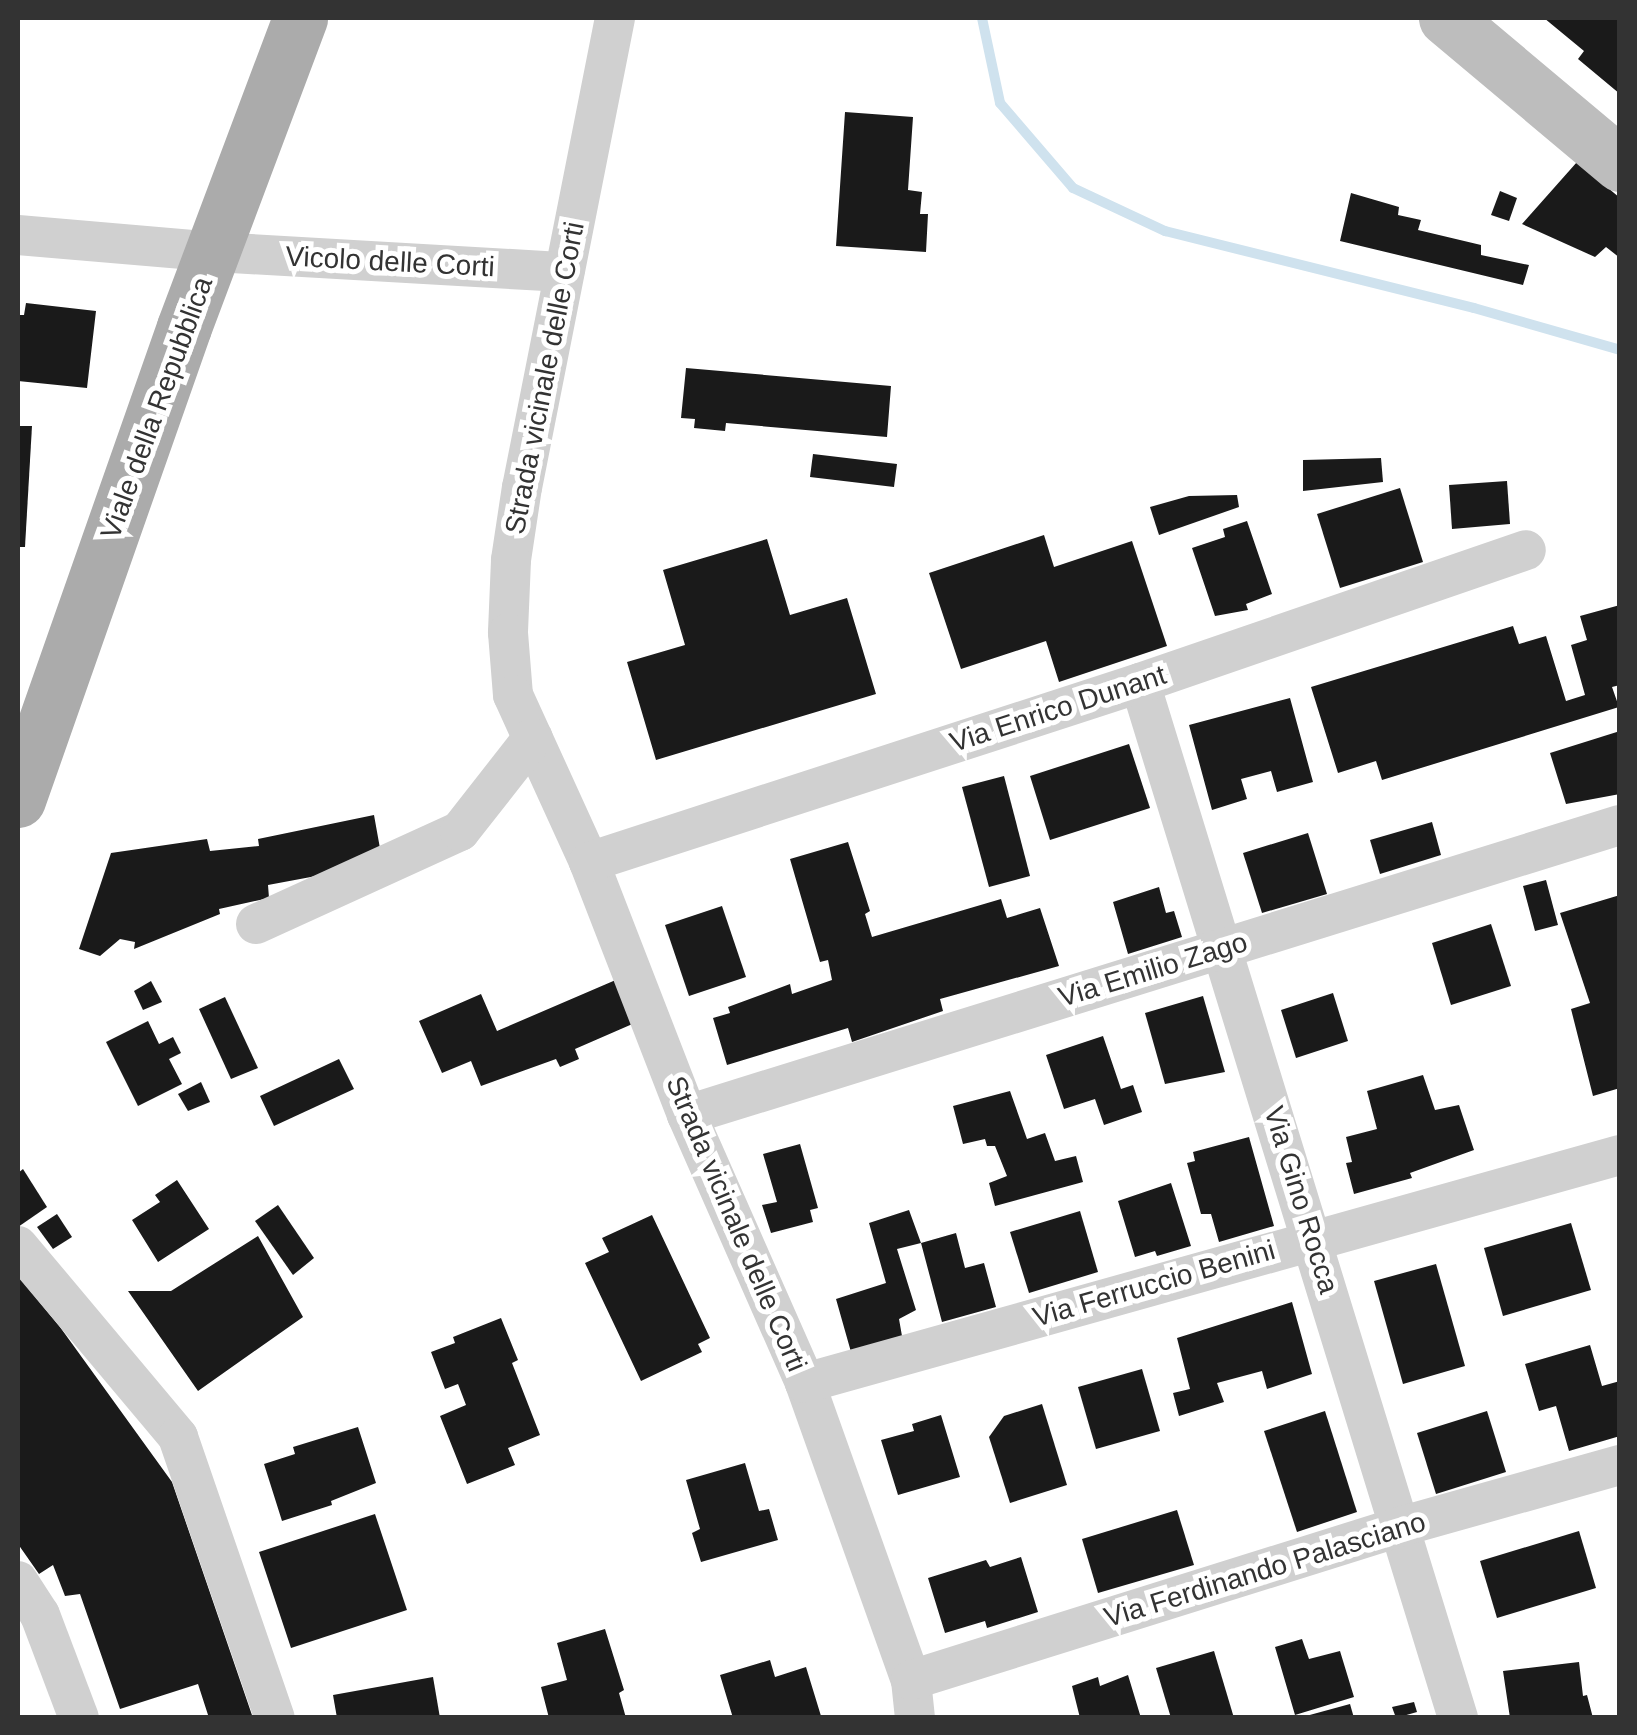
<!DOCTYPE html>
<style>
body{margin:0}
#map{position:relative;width:1637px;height:1735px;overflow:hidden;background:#fff;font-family:Helvetica,sans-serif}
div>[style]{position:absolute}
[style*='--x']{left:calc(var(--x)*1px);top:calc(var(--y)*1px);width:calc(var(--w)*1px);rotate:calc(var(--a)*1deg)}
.stream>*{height:10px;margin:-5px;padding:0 5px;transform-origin:5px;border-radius:5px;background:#cfe2ee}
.building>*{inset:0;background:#1a1a1a}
.street>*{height:40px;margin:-20px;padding:0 20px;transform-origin:20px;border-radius:20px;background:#d0d0d0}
.secondary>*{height:55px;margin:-27.5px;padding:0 27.5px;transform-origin:27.5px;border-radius:27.5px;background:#bdbdbd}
.primary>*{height:55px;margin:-27.5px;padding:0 27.5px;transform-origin:27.5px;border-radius:27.5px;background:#ababab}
span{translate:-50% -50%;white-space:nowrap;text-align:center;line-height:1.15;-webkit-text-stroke:10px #fff;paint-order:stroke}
.street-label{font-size:28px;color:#333}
.frame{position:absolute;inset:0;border:20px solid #333;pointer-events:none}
</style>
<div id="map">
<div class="stream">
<i style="--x:982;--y:18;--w:87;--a:78"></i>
<i style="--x:1000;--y:103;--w:112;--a:49.3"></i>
<i style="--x:1073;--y:188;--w:102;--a:25.1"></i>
<i style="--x:1165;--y:231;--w:318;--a:14"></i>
<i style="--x:1474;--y:308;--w:152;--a:16"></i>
</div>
<div class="building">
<i style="clip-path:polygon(1544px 18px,1620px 18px,1620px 94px,1578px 59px,1584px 51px)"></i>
<i style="clip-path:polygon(845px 112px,913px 117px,908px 190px,922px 192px,920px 214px,928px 214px,926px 252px,836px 246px)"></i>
<i style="clip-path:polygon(1577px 162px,1620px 198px,1620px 258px,1606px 247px,1595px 257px,1522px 224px)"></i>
<i style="clip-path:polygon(1500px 191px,1517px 198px,1509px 221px,1491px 215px)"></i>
<i style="clip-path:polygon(1351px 193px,1399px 207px,1398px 215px,1421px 220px,1418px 230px,1481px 245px,1481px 255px,1529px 265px,1523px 285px,1340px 241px)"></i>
<i style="clip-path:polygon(26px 303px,96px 311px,87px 388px,18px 381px,18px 315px,24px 315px)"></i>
<i style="clip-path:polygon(686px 368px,891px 386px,887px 437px,726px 423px,725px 431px,694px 428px,695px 419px,681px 418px)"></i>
<i style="clip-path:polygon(18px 426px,32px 426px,25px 547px,18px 547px)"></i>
<i style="clip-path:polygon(813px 454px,897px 464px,894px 487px,810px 477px)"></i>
<i style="clip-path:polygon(1381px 458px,1383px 482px,1303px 491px,1303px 460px)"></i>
<i style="clip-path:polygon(1507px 481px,1510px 524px,1452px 529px,1449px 485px)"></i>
<i style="clip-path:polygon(1400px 488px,1423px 562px,1340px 588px,1317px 514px)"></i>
<i style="clip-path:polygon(1237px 495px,1239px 507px,1159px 535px,1150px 507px,1189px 496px)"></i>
<i style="clip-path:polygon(1247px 521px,1272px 594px,1246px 604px,1248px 610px,1215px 616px,1192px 548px,1225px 537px,1223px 529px)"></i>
<i style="clip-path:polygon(1044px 535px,1054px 567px,1132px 541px,1167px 646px,1059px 682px,1046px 641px,961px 669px,929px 573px)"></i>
<i style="clip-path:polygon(767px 539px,790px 615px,847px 598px,876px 694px,656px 760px,627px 662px,685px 645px,663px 570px)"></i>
<i style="clip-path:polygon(1620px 605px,1620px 685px,1612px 687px,1619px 707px,1382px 780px,1376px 761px,1338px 773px,1311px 687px,1513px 626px,1519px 644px,1546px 636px,1566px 701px,1585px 695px,1571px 645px,1587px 640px,1580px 616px)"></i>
<i style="clip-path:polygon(1290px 698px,1313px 782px,1277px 792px,1271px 771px,1241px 779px,1247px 799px,1212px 810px,1189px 725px)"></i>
<i style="clip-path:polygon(1620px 731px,1620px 794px,1566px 804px,1550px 753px)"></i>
<i style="clip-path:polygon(1129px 744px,1150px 808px,1050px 840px,1030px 776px)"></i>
<i style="clip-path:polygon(1004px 776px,1030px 876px,989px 887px,962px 787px)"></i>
<i style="clip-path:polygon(374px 815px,381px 854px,359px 868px,268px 885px,269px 898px,219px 909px,220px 914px,134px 949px,135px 942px,120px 939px,100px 956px,79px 949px,111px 853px,207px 839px,210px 851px,259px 846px,258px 839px)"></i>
<i style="clip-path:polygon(1432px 822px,1441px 855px,1380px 874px,1370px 840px)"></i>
<i style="clip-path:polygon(1308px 833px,1327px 894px,1262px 913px,1243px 853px)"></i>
<i style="clip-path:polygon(848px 842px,870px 911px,865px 914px,872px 937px,1001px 899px,1007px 918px,1040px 908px,1059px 966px,940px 999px,943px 1011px,852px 1042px,848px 1028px,727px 1065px,713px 1018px,730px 1013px,728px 1007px,790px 984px,792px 994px,832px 980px,828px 960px,820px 962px,790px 859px)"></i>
<i style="clip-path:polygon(1546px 880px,1558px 925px,1535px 931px,1523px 886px)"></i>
<i style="clip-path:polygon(1159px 887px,1166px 913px,1174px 911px,1182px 937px,1128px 954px,1113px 902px)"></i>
<i style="clip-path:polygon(1620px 895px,1620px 1088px,1593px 1096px,1571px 1009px,1590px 1003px,1560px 913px)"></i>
<i style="clip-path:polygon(722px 906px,746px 977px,689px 996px,665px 925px)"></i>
<i style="clip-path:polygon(1491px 924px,1511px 986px,1451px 1005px,1432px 943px)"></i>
<i style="clip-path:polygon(618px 979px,637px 1022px,575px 1049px,579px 1059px,560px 1067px,556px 1059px,481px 1086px,471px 1061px,442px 1073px,419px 1021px,481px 994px,497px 1031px)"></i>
<i style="clip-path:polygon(151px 981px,162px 1002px,143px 1010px,134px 991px)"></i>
<i style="clip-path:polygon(1333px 993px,1348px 1041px,1296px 1058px,1281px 1010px)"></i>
<i style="clip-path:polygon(1203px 996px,1225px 1072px,1165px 1084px,1145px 1013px)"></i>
<i style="clip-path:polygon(225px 997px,258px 1068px,231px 1079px,199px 1009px)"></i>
<i style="clip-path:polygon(148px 1021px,159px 1044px,173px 1037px,181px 1053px,169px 1059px,182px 1084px,138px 1106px,106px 1042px)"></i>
<i style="clip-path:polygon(1103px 1036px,1121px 1089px,1133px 1085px,1142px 1112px,1104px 1125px,1095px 1099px,1064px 1109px,1046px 1055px)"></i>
<i style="clip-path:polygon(339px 1059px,354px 1089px,274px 1126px,260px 1096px)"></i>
<i style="clip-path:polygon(1423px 1075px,1435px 1110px,1459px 1105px,1474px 1150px,1410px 1173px,1412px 1178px,1354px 1194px,1346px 1163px,1352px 1162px,1346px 1137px,1377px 1129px,1367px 1091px)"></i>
<i style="clip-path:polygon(201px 1082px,210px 1102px,188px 1111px,178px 1094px)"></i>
<i style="clip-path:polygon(1010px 1091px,1027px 1139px,1045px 1133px,1055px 1161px,1076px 1156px,1083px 1182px,995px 1206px,989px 1183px,1007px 1176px,995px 1146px,987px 1146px,985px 1139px,963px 1144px,953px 1106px)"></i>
<i style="clip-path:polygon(1249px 1137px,1274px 1226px,1219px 1242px,1211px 1214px,1201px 1214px,1187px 1163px,1195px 1161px,1193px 1152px)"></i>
<i style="clip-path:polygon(800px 1144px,818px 1208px,810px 1210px,813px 1222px,771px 1233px,762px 1205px,777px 1202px,763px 1154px)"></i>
<i style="clip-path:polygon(23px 1169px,47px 1207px,18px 1227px,18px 1173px)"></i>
<i style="clip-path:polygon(177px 1180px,209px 1229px,158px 1262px,132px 1220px,160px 1202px,155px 1195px)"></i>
<i style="clip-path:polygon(1171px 1183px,1191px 1246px,1157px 1256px,1155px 1251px,1135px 1257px,1118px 1201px)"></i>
<i style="clip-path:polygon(278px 1205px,314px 1258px,293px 1275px,255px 1221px)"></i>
<i style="clip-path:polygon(909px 1210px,921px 1243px,956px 1233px,965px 1268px,984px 1263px,996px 1307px,942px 1322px,921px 1243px,897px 1249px,916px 1310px,899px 1319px,902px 1336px,851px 1352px,836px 1299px,886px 1283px,869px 1223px)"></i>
<i style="clip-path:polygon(1080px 1211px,1098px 1272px,1029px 1293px,1010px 1232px)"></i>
<i style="clip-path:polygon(57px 1214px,72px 1237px,53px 1249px,37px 1227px)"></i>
<i style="clip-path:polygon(652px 1215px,710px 1338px,698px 1344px,702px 1352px,641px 1381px,585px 1263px,609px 1252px,602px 1238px)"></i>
<i style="clip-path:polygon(1571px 1223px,1591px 1290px,1503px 1316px,1484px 1248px)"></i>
<i style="clip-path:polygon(258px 1236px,303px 1317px,198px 1391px,128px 1291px,171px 1291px)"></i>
<i style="clip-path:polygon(1436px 1264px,1465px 1366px,1403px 1384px,1374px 1281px)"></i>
<i style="clip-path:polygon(18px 1276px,60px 1327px,172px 1482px,253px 1718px,209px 1718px,198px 1684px,120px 1709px,80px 1594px,65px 1596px,53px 1565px,39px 1574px,18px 1544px)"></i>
<i style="clip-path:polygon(1292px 1302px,1312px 1374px,1267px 1389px,1262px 1371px,1217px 1383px,1224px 1402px,1179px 1416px,1173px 1393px,1190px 1389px,1177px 1338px)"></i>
<i style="clip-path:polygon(501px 1318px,518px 1360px,512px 1363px,540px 1435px,508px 1448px,515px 1465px,467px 1484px,440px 1416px,466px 1405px,458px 1384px,445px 1389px,431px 1352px,455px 1343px,453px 1337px)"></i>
<i style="clip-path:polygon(1590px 1345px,1602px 1386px,1620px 1381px,1620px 1436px,1569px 1451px,1556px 1406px,1539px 1411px,1525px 1364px)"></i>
<i style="clip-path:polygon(1142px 1369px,1160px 1431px,1096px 1449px,1078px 1387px)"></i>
<i style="clip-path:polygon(1042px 1404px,1067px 1485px,1010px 1503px,989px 1437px,1004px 1416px)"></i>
<i style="clip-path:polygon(1325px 1411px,1357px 1512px,1297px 1532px,1264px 1431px)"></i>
<i style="clip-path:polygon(1487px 1411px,1506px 1472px,1436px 1494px,1417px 1433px)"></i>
<i style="clip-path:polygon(941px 1415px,960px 1477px,898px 1495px,881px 1440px,914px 1431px,912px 1424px)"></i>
<i style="clip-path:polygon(358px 1427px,376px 1483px,331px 1501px,332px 1505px,282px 1521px,264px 1464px,295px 1454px,293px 1447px)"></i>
<i style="clip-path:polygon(745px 1463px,759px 1511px,769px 1509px,778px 1540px,701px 1562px,692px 1533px,700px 1529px,686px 1480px)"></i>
<i style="clip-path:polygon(1177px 1510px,1194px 1565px,1098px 1593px,1082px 1539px)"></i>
<i style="clip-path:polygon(375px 1514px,407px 1610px,291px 1648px,259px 1552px)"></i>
<i style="clip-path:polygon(1579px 1531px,1596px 1588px,1497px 1618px,1480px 1561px)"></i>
<i style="clip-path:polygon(1021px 1557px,1038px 1612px,987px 1628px,985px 1621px,945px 1633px,928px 1578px,986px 1560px,990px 1567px)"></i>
<i style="clip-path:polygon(605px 1629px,624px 1690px,619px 1693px,626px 1718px,549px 1718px,541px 1687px,567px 1680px,557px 1643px)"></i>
<i style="clip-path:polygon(1302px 1639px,1309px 1659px,1340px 1651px,1354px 1697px,1295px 1715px,1275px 1647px)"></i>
<i style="clip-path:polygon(1214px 1651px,1234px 1718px,1171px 1718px,1156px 1668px)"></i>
<i style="clip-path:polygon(770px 1660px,775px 1677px,806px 1667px,821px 1716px,733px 1718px,720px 1675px)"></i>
<i style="clip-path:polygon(1579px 1662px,1583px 1696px,1587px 1695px,1593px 1718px,1510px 1718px,1503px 1671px)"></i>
<i style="clip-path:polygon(1128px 1675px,1141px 1718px,1080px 1718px,1072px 1686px,1098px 1677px,1100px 1686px)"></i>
<i style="clip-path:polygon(433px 1677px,440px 1718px,337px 1718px,333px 1695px)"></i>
<i style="clip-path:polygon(1414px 1702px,1417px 1712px,1396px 1718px,1392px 1707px)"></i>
<i style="clip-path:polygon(1350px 1704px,1354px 1718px,1306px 1718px,1306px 1716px)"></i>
</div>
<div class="street">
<i style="--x:615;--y:18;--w:478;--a:101.2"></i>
<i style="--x:522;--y:487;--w:74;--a:98.6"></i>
<i style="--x:511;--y:560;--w:73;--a:92.4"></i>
<i style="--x:508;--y:633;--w:62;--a:85.4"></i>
<i style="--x:513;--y:695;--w:183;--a:65.5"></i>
<i style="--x:589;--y:862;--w:271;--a:68.8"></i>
<i style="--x:687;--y:1115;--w:293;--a:66.2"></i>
<i style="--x:805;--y:1383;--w:315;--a:70.4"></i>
<i style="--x:911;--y:1680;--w:38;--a:84"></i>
<i style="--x:18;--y:235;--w:198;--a:4.9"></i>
<i style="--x:215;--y:252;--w:350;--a:3.3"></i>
<i style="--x:1140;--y:683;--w:1083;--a:72.92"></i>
<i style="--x:589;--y:862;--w:579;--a:-18"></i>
<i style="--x:1140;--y:683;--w:408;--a:-19"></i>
<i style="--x:256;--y:924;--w:224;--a:-24.5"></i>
<i style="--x:460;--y:831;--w:118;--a:-51.9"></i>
<i style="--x:687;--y:1115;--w:977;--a:-17.27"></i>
<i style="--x:18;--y:1246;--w:249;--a:50"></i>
<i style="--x:178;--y:1437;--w:297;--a:71"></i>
<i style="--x:805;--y:1383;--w:846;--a:-15.63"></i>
<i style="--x:18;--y:1581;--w:40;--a:57.1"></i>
<i style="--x:40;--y:1615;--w:110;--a:69.3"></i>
<i style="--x:911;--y:1680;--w:511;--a:-17.41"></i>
<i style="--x:1399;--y:1527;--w:230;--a:-15.7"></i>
</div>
<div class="secondary">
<i style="--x:1446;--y:18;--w:227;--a:40"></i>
</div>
<div class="primary">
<i style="--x:18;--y:800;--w:501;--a:-70.66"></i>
<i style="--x:184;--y:327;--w:330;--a:-69.4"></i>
</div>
<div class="street-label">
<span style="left:390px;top:262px;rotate:3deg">Vicolo delle Corti</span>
<span style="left:545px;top:378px;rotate:-79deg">Strada vicinale delle Corti</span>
<span style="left:157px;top:408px;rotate:-70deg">Viale della Repubblica</span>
<span style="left:1058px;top:709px;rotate:-18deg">Via Enrico Dunant</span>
<span style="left:1153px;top:970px;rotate:-17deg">Via Emilio Zago</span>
<span style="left:1301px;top:1200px;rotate:73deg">Via Gino Rocca</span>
<span style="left:736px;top:1224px;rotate:67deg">Strada vicinale delle Corti</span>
<span style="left:1154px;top:1284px;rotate:-16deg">Via Ferruccio Benini</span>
<span style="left:1265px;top:1570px;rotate:-17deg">Via Ferdinando Palasciano</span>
</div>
<div class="frame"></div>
</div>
